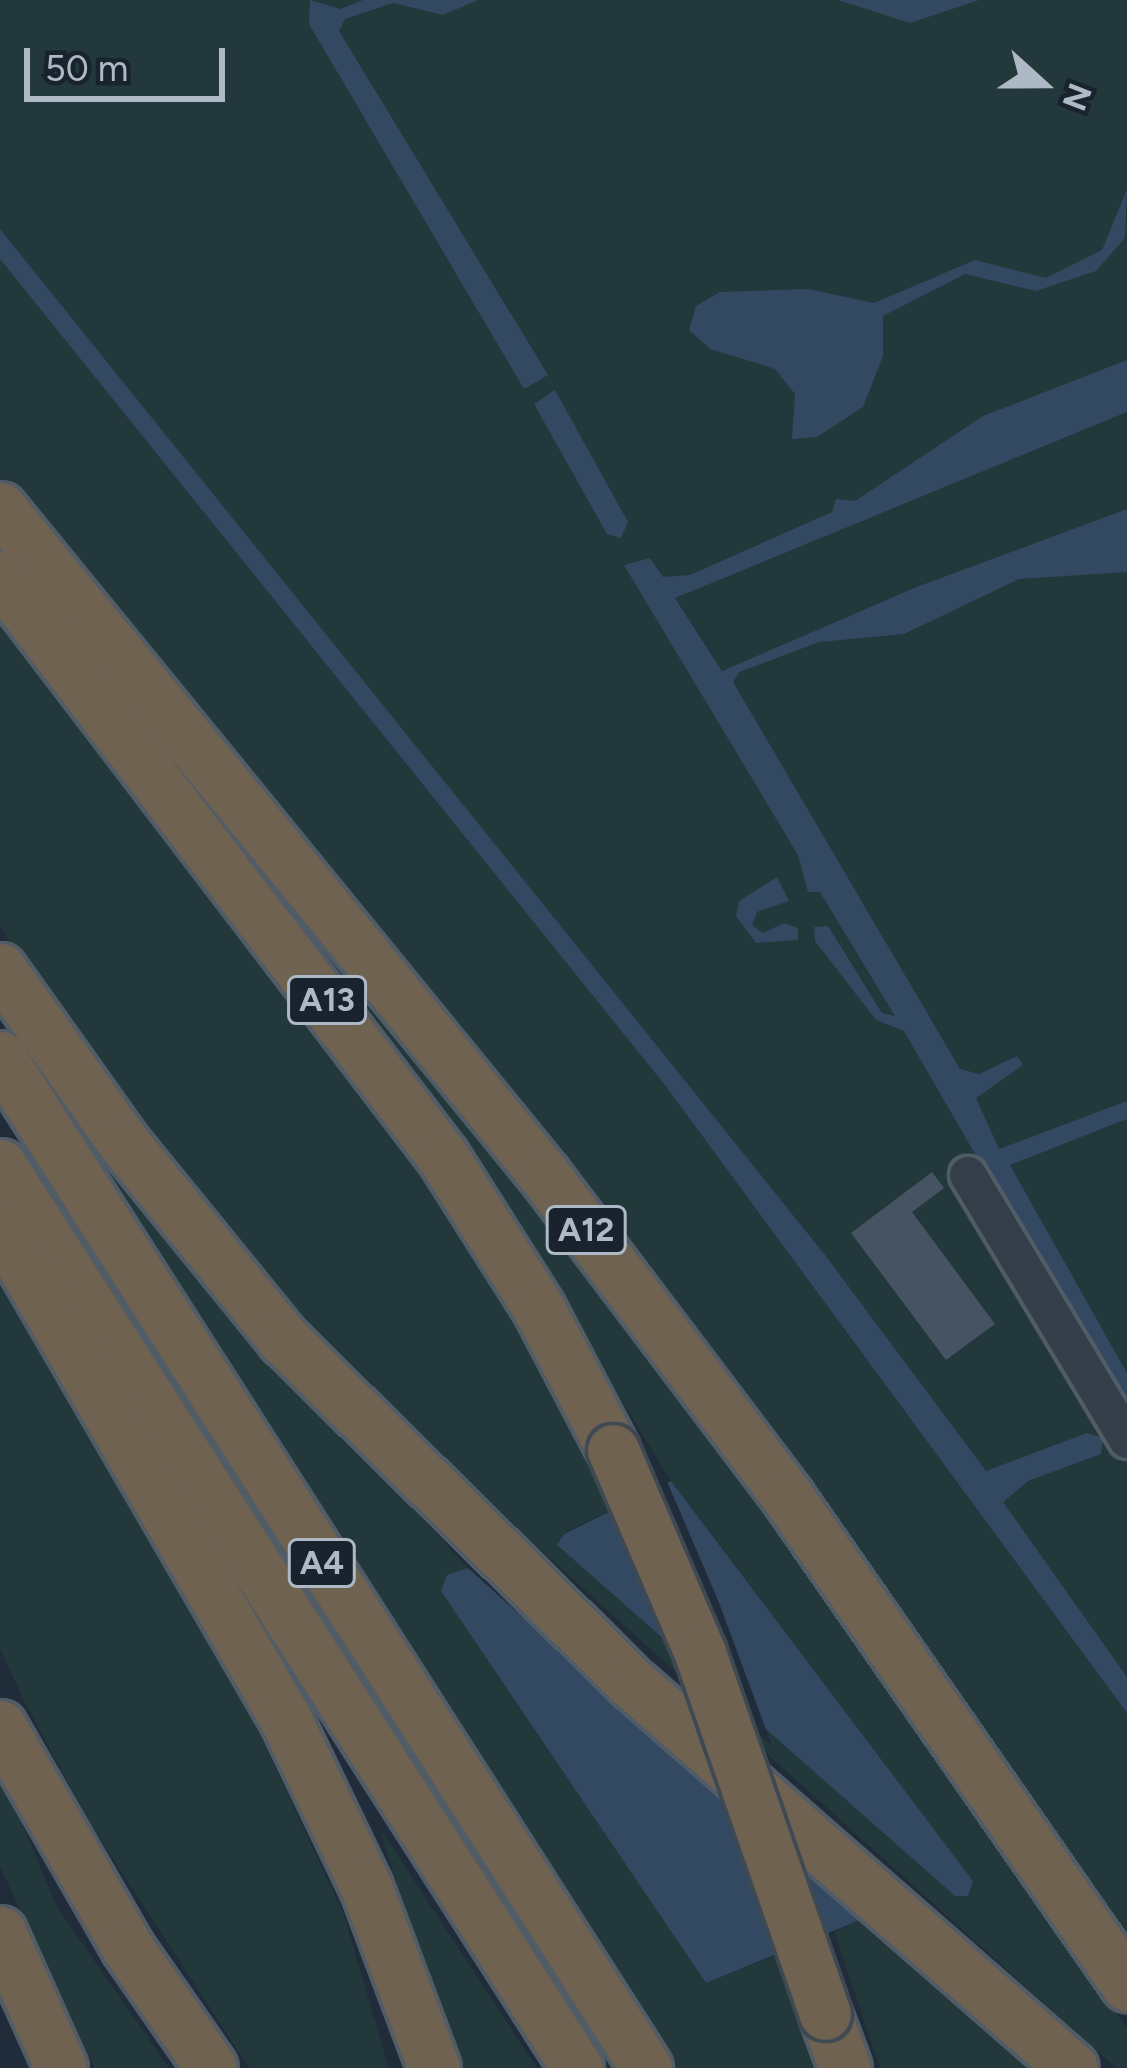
<!DOCTYPE html>
<style>
body{margin:0}
#map{position:relative;width:1127px;height:2068px;overflow:hidden;background:#202c39;font-family:Figtree,sans-serif}
div>[style]{position:absolute}
[style*='--x']{left:calc(var(--x)*1px);top:calc(var(--y)*1px);width:calc(var(--w)*1px);rotate:calc(var(--a)*1deg)}
.green>*{inset:0;background:#22383a}
.water>*{inset:0;background:#334961}
.pier>*{inset:0;background:#202c39}
.building>*{inset:0;background:#465363}
.roads{filter:drop-shadow(3px 0 #515c67) drop-shadow(-3px 0 #515c67) drop-shadow(0 3px #515c67) drop-shadow(0 -3px #515c67)}
.minor>*{height:36px;margin:-18px;padding:0 18px;transform-origin:18px;border-radius:18px;background:#343e49}
.highway>*{height:51px;margin:-25.5px;padding:0 25.5px;transform-origin:25.5px;border-radius:25.5px;background:#706251}
.bridges{filter:drop-shadow(3px 0 #3e4954) drop-shadow(-3px 0 #3e4954) drop-shadow(0 3px #3e4954) drop-shadow(0 -3px #3e4954)}
.highway-bridge>*{height:51px;margin:-25.5px;padding:0 25.5px;transform-origin:25.5px;border-radius:25.5px;background:#706251}
span{translate:-50% -50%;white-space:nowrap;text-align:center;line-height:1.15;-webkit-text-stroke:9px #19232e;paint-order:stroke}
.shield-label span{padding:3px 9px;background:#19232e;border:3px solid;border-radius:9px;-webkit-text-stroke-width:0}
.shield-label{font-size:33px;color:#aeb9c6;font-weight:700}
.north{position:absolute;left:983px;top:24px;width:120px;height:120px;-webkit-text-stroke:9px #19232e;paint-order:stroke;rotate:111deg;font-size:33px;font-weight:700;line-height:48px;text-align:center;color:#aeb9c6}
.north::after{content:'';display:block;margin:auto;width:42px;height:54px;background:#aeb9c6;clip-path:polygon(50% 0,100% 100%,50% 72%,0 100%)}
.scale{position:absolute;left:24px;top:48px;width:201px;height:54px;box-sizing:border-box;border:6px solid #aeb9c6;border-top:0;padding-left:15px;font-size:36px;line-height:42px;white-space:nowrap;color:#aeb9c6;-webkit-text-stroke:9px #19232e;paint-order:stroke}
</style>
<div id="map">
<div class="green">
<i style="clip-path:polygon(0 0,1127px 0,1127px 406px,661px 597px,712px 678px,1127px 517px,1127px 1110px,992px 1162px,1127px 1400px,1127px 1698px,817px 1244px,0 244px)"></i>
<i style="clip-path:polygon(0 259px,664px 1084px,1127px 1713px,1127px 1951px,0 478px)"></i>
<i style="clip-path:polygon(1127px 412px,1127px 509px,982px 568px,914px 588px,722px 671px,675px 597px)"></i>
<i style="clip-path:polygon(0 624px,385px 1113px,537px 1349px,609px 1511px,564px 1533px,558px 1546px,954px 1895px,968px 1895px,972px 1880px,671px 1481px,478px 1168px,237px 842px,246px 843px,696px 1403px,1127px 2028px,1127px 2068px,1116px 2068px,486px 1501px,286px 1303px,108px 1084px,0 927px)"></i>
<i style="clip-path:polygon(2px 1009px,186px 1260px,468px 1568px,447px 1575px,706px 1983px,784px 1952px,820px 2068px,672px 2068px)"></i>
<i style="clip-path:polygon(1127px 1119px,1127px 1373px,1010px 1165px)"></i>
<i style="clip-path:polygon(0 1284px,234px 1679px,344px 1915px,389px 2068px,249px 2068px,89px 1822px,25px 1703px,0 1649px)"></i>
<i style="clip-path:polygon(0 1771px,57px 1907px,169px 2068px,95px 2068px,0 1867px)"></i>
<i style="clip-path:polygon(379px 1827px,537px 2068px,455px 2068px)"></i>
<i style="clip-path:polygon(865px 1918px,1020px 2057px,1031px 2068px,880px 2068px,834px 1931px)"></i>
</div>
<div class="water">
<i style="clip-path:polygon(310px 0,341px 9px,363px 0,478px 0,443px 15px,393px 3px,345px 19px,339px 31px,548px 375px,524px 389px,309px 24px)"></i>
<i style="clip-path:polygon(838px 0,979px 0,910px 23px)"></i>
<i style="clip-path:polygon(1127px 189px,1125px 238px,1096px 271px,1036px 291px,965px 274px,883px 316px,883px 356px,863px 407px,817px 437px,792px 439px,795px 394px,775px 369px,710px 349px,689px 330px,696px 306px,720px 292px,808px 289px,874px 303px,975px 260px,1046px 278px,1102px 250px)"></i>
<i style="clip-path:polygon(0 229px,822px 1251px,986px 1471px,1087px 1433px,1103px 1438px,1101px 1454px,1028px 1481px,1003px 1502px,1127px 1677px,1127px 1713px,664px 1084px,0 259px)"></i>
<i style="clip-path:polygon(1127px 360px,1127px 412px,675px 598px,722px 671px,914px 588px,1127px 509px,1127px 572px,1019px 579px,904px 634px,819px 642px,739px 672px,733px 682px,960px 1069px,979px 1074px,1017px 1056px,1023px 1065px,976px 1098px,999px 1149px,1127px 1101px,1127px 1119px,1010px 1165px,1127px 1373px,1127px 1417px,904px 1031px,876px 1020px,815px 941px,814px 927px,828px 926px,882px 1013px,895px 1016px,820px 892px,808px 892px,798px 855px,624px 565px,650px 558px,663px 577px,690px 575px,832px 512px,836px 499px,855px 501px,983px 416px)"></i>
<i style="clip-path:polygon(555px 390px,628px 522px,621px 538px,607px 534px,534px 404px)"></i>
<i style="clip-path:polygon(777px 877px,789px 901px,757px 912px,752px 925px,763px 933px,784px 923px,798px 928px,798px 940px,756px 943px,736px 916px,739px 901px)"></i>
<i style="clip-path:polygon(671px 1481px,973px 1881px,968px 1896px,955px 1896px,557px 1545px,564px 1534px)"></i>
<i style="clip-path:polygon(468px 1568px,659px 1740px,865px 1918px,706px 1983px,441px 1591px,447px 1575px)"></i>
</div>
<div class="pier">
<i style="clip-path:polygon(665px 1477px,718px 1600px,772px 1746px,678px 1665px,611px 1503px)"></i>
</div>
<div class="building">
<i style="clip-path:polygon(932px 1172px,944px 1188px,912px 1212px,995px 1324px,946px 1360px,851px 1233px)"></i>
</div>
<div class="roads">
<div class="minor">
<i style="--x:968;--y:1175;--w:309;--a:59"></i>
</div>
<div class="highway">
<i style="--x:0;--y:508;--w:862;--a:50.79"></i>
<i style="--x:545;--y:1176;--w:401;--a:52.9"></i>
<i style="--x:787;--y:1496;--w:596;--a:55.19"></i>
<i style="--x:0;--y:577;--w:730;--a:52.63"></i>
<i style="--x:443;--y:1157;--w:180;--a:57.7"></i>
<i style="--x:539;--y:1309;--w:159;--a:62.3"></i>
<i style="--x:0;--y:969;--w:212;--a:54.6"></i>
<i style="--x:123;--y:1142;--w:254;--a:50.9"></i>
<i style="--x:283;--y:1339;--w:491;--a:44.6"></i>
<i style="--x:633;--y:1684;--w:583;--a:41.18"></i>
<i style="--x:0;--y:1057;--w:1200;--a:57.42"></i>
<i style="--x:0;--y:1165;--w:1072;--a:57.42"></i>
<i style="--x:0;--y:1226;--w:569;--a:59.92"></i>
<i style="--x:285;--y:1718;--w:187;--a:64.4"></i>
<i style="--x:366;--y:1887;--w:193;--a:69.4"></i>
<i style="--x:0;--y:1726;--w:255;--a:60.1"></i>
<i style="--x:127;--y:1947;--w:147;--a:55.2"></i>
<i style="--x:0;--y:1932;--w:149;--a:65.8"></i>
<i style="--x:825;--y:2014;--w:58;--a:69.7"></i>
</div>
</div>
<div class="bridges">
<div class="highway-bridge">
<i style="--x:613;--y:1450;--w:221;--a:66.8"></i>
<i style="--x:700;--y:1653;--w:382;--a:70.9"></i>
</div>
</div>
<div class="shield-label">
<span style="left:327px;top:1000px">A13</span>
<span style="left:586px;top:1230px">A12</span>
<span style="left:322px;top:1563px">A4</span>
</div>
<div class="north">N</div>
<div class="scale">50 m</div>
</div>
